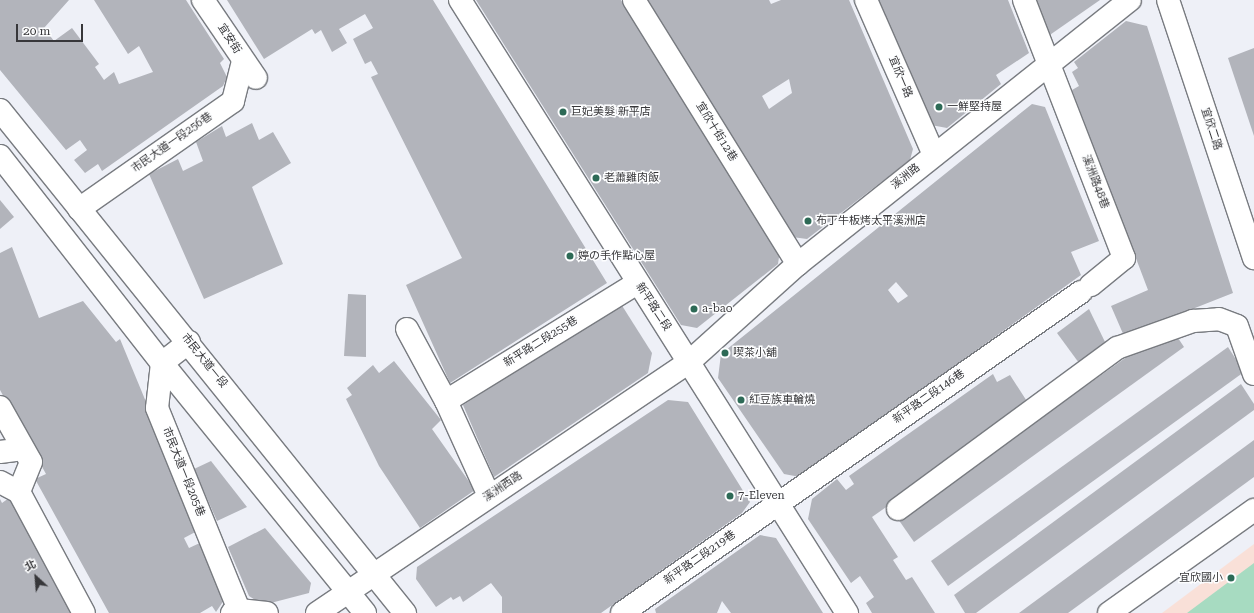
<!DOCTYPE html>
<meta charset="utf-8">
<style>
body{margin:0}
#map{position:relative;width:1254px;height:613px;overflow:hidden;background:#eef0f7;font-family:"Roboto Serif","Noto Sans TC","Noto Sans JP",serif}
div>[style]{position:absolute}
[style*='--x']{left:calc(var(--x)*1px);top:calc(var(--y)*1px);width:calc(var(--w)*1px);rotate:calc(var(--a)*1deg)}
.education>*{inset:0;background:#f9e0d8}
.green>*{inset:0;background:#a7dbc1}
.building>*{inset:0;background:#b2b4bb}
.roads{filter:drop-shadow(1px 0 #787b80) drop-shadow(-1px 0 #787b80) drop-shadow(0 1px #787b80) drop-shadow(0 -1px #787b80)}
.minor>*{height:22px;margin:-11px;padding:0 11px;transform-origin:11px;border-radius:11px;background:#fff}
.dots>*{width:11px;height:11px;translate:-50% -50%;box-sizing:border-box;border:2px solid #fdfeff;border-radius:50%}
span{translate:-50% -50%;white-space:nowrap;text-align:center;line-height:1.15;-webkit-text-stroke:3px #fdfeff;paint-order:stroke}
.street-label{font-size:11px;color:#37373a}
.poi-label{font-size:11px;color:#37373a}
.left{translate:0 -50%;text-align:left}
.right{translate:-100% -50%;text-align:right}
.north{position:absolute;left:16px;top:557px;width:40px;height:40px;-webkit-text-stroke:3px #fdfeff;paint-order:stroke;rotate:334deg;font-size:11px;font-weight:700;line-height:16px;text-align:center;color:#37373a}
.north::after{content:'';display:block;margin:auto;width:14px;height:18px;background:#37373a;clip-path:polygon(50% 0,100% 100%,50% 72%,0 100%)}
.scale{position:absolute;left:16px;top:24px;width:67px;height:18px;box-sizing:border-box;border:2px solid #37373a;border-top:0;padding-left:5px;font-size:12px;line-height:14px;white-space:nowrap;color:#37373a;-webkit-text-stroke:3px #fdfeff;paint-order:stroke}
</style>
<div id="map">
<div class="education">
<i style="clip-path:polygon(1254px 544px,1254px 613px,1162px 613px)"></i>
</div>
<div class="green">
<i style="clip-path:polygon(1254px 563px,1254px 613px,1187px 613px)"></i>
</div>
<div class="building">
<i style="clip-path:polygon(0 0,69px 0,44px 28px,54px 41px,72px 28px,99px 64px,95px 67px,104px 80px,114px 72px,119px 84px,153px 72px,139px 46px,128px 54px,94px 0,186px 0,224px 59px,220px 63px,227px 77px,223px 86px,102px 171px,98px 164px,85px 173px,74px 160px,87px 150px,80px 140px,66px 150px,0 70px)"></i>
<i style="clip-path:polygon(227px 0,433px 0,607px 283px,450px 383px,406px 285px,462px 258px,371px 77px,378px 74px,371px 61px,365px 64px,353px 39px,373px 28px,365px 14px,339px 29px,347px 43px,332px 52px,321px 30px,315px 34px,312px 29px,264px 59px)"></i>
<i style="clip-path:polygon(476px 0,621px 0,780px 250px,778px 264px,697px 328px,681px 325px)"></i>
<i style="clip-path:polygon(evenodd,646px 0,769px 0,771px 4px,781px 0,849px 0,913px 149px,910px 160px,807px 239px,792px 237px,646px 0,789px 79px,792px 93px,769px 109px,762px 96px,789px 79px)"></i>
<i style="clip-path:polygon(875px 0,1008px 0,1029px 53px,996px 75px,1001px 84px,947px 128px,931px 125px)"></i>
<i style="clip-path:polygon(1028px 0,1100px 0,1044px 39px)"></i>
<i style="clip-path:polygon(1126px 21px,1147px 26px,1233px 293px,1124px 336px,1111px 306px,1148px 290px,1072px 90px,1079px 86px,1072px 72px,1078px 68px,1074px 62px)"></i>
<i style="clip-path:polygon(1254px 48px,1254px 136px,1228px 58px)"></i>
<i style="clip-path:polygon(evenodd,1032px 104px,1045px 107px,1099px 241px,1071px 252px,1081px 275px,800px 477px,784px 474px,718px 378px,721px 354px,1032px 104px,896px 282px,908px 296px,898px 303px,888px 290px,896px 282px)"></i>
<i style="clip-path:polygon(252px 123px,259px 140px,273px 132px,291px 163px,252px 187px,283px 264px,204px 299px,149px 174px,178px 159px,183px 171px,203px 161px,196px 142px,222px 126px,226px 137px)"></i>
<i style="clip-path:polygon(0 200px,14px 217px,0 229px)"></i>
<i style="clip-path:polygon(12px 247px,39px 318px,83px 301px,116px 342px,120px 339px,199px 530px,184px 538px,189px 548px,202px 542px,226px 597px,216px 612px,212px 606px,200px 613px,109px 613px,35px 479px,46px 474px,0 390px,0 253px)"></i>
<i style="clip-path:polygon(348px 294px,366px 295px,366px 357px,344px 356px)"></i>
<i style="clip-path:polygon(621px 304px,652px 353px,648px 373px,494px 477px,463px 405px)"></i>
<i style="clip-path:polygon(1089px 309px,1106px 344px,1079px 363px,1057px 333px)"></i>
<i style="clip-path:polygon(1174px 332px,1184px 347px,914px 542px,898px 519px,1152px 339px)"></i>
<i style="clip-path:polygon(1228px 347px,1244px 372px,948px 586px,931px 561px)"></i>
<i style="clip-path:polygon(394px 361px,441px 420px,432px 429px,475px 490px,420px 528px,379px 466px,346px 399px,352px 395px,347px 388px,373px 365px,379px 373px)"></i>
<i style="clip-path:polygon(993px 374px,997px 382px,1010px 375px,1030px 406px,872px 517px,898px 557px,893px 560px,906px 580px,912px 577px,935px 613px,872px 613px,866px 603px,874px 597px,860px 576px,851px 583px,808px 519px,812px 499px,837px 479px,846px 490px,854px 484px,849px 476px)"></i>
<i style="clip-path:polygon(1241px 384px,1254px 404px,1254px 410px,976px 613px,965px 613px,954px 595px)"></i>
<i style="clip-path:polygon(668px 400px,688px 402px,750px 502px,742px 513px,601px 613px,502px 613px,502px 597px,491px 583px,463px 602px,460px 596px,453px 600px,451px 597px,436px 607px,416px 579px,417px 567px)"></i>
<i style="clip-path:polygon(1254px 440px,1254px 477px,1068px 613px,1019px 613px)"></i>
<i style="clip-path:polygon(211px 461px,247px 507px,217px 521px,194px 469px)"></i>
<i style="clip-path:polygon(9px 498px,77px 613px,0 613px,0 499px,2px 503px)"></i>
<i style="clip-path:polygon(265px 528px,311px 583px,309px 593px,263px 605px,249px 596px,228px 547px)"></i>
<i style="clip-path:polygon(760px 535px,776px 538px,823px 613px,731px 613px,722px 601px,717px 613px,656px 613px,655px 609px)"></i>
</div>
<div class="roads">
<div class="minor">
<i style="--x:203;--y:0;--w:94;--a:55.8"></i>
<i style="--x:460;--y:0;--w:725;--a:57.73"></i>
<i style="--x:634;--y:0;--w:311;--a:58.2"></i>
<i style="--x:866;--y:0;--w:169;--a:66.3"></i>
<i style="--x:1024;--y:0;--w:277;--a:68.8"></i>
<i style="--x:1124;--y:258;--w:43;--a:140.7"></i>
<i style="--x:1168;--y:0;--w:272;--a:71.6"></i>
<i style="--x:0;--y:110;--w:646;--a:51.16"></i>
<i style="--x:0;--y:156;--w:263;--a:52"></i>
<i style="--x:162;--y:363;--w:322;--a:50.9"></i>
<i style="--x:79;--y:209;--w:188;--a:-35"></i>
<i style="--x:233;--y:101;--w:41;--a:-76"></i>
<i style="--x:407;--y:329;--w:82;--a:61.6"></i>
<i style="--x:446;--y:401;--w:104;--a:65.6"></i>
<i style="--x:189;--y:342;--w:34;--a:142"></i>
<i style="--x:162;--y:363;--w:45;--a:96.3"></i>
<i style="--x:157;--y:408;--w:218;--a:67.9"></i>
<i style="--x:446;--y:401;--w:225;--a:-31.7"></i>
<i style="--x:0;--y:407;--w:63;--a:60.6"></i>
<i style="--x:31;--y:462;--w:32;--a:112"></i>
<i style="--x:0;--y:452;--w:23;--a:-7"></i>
<i style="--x:0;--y:482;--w:21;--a:28"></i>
<i style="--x:19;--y:492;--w:137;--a:61.8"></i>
<i style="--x:898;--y:509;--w:272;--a:-36.3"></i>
<i style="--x:1117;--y:348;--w:81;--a:-19.6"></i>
<i style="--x:1193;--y:321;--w:26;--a:-4"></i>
<i style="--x:1219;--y:319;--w:19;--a:21"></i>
<i style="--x:1237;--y:326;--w:51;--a:70.5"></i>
<i style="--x:232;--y:613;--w:8;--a:-23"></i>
<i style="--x:239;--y:610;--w:28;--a:6"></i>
<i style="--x:317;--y:613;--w:449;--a:-34"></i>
<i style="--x:689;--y:362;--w:147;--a:-42"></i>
<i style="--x:798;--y:264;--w:424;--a:-38.5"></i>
<i style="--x:622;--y:613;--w:560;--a:-34.97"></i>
<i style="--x:1109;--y:613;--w:178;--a:-35.4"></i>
</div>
</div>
<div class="dots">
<i style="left:939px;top:107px;background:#2d6a56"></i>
<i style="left:563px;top:112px;background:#2d6a56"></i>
<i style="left:596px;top:178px;background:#2d6a56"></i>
<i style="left:808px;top:221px;background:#2d6a56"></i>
<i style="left:570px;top:256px;background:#2d6a56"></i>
<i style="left:694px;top:309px;background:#2d6a56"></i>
<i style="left:725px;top:353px;background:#2d6a56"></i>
<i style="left:741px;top:400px;background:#2d6a56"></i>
<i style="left:730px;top:496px;background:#2d6a56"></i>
<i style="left:1231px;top:578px;background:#2d6a56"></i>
</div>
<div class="street-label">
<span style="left:229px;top:39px;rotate:57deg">宜安街</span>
<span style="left:900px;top:77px;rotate:67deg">宜欣一路</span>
<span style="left:1211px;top:129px;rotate:72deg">宜欣二路</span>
<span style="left:716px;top:132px;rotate:58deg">宜欣十街12巷</span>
<span style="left:172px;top:143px;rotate:-35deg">市民大道一段256巷</span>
<span style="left:906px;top:177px;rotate:-39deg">溪洲路</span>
<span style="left:1095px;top:182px;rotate:69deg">溪洲路48巷</span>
<span style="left:653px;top:307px;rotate:57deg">新平路二段</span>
<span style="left:541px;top:342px;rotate:-32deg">新平路二段255巷</span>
<span style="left:204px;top:361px;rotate:51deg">市民大道一段</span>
<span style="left:929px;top:397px;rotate:-35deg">新平路二段146巷</span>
<span style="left:183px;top:472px;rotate:68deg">市民大道一段205巷</span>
<span style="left:503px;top:487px;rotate:-34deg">溪洲西路</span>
<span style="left:700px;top:558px;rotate:-35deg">新平路二段219巷</span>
</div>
<div class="poi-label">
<span class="left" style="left:947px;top:107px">一鮮堅持屋</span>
<span class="left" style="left:571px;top:112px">巨妃美髮 新平店</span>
<span class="left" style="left:604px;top:178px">老蕭雞肉飯</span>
<span class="left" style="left:816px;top:221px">布丁牛板烤太平溪洲店</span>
<span class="left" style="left:578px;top:256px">婷の手作點心屋</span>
<span class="left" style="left:702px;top:309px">a-bao</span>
<span class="left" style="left:733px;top:353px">喫茶小舖</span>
<span class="left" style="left:749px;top:400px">紅豆族車輪燒</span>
<span class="left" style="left:738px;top:496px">7-Eleven</span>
<span class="right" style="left:1223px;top:578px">宜欣國小</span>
</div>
<div class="north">北</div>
<div class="scale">20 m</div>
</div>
